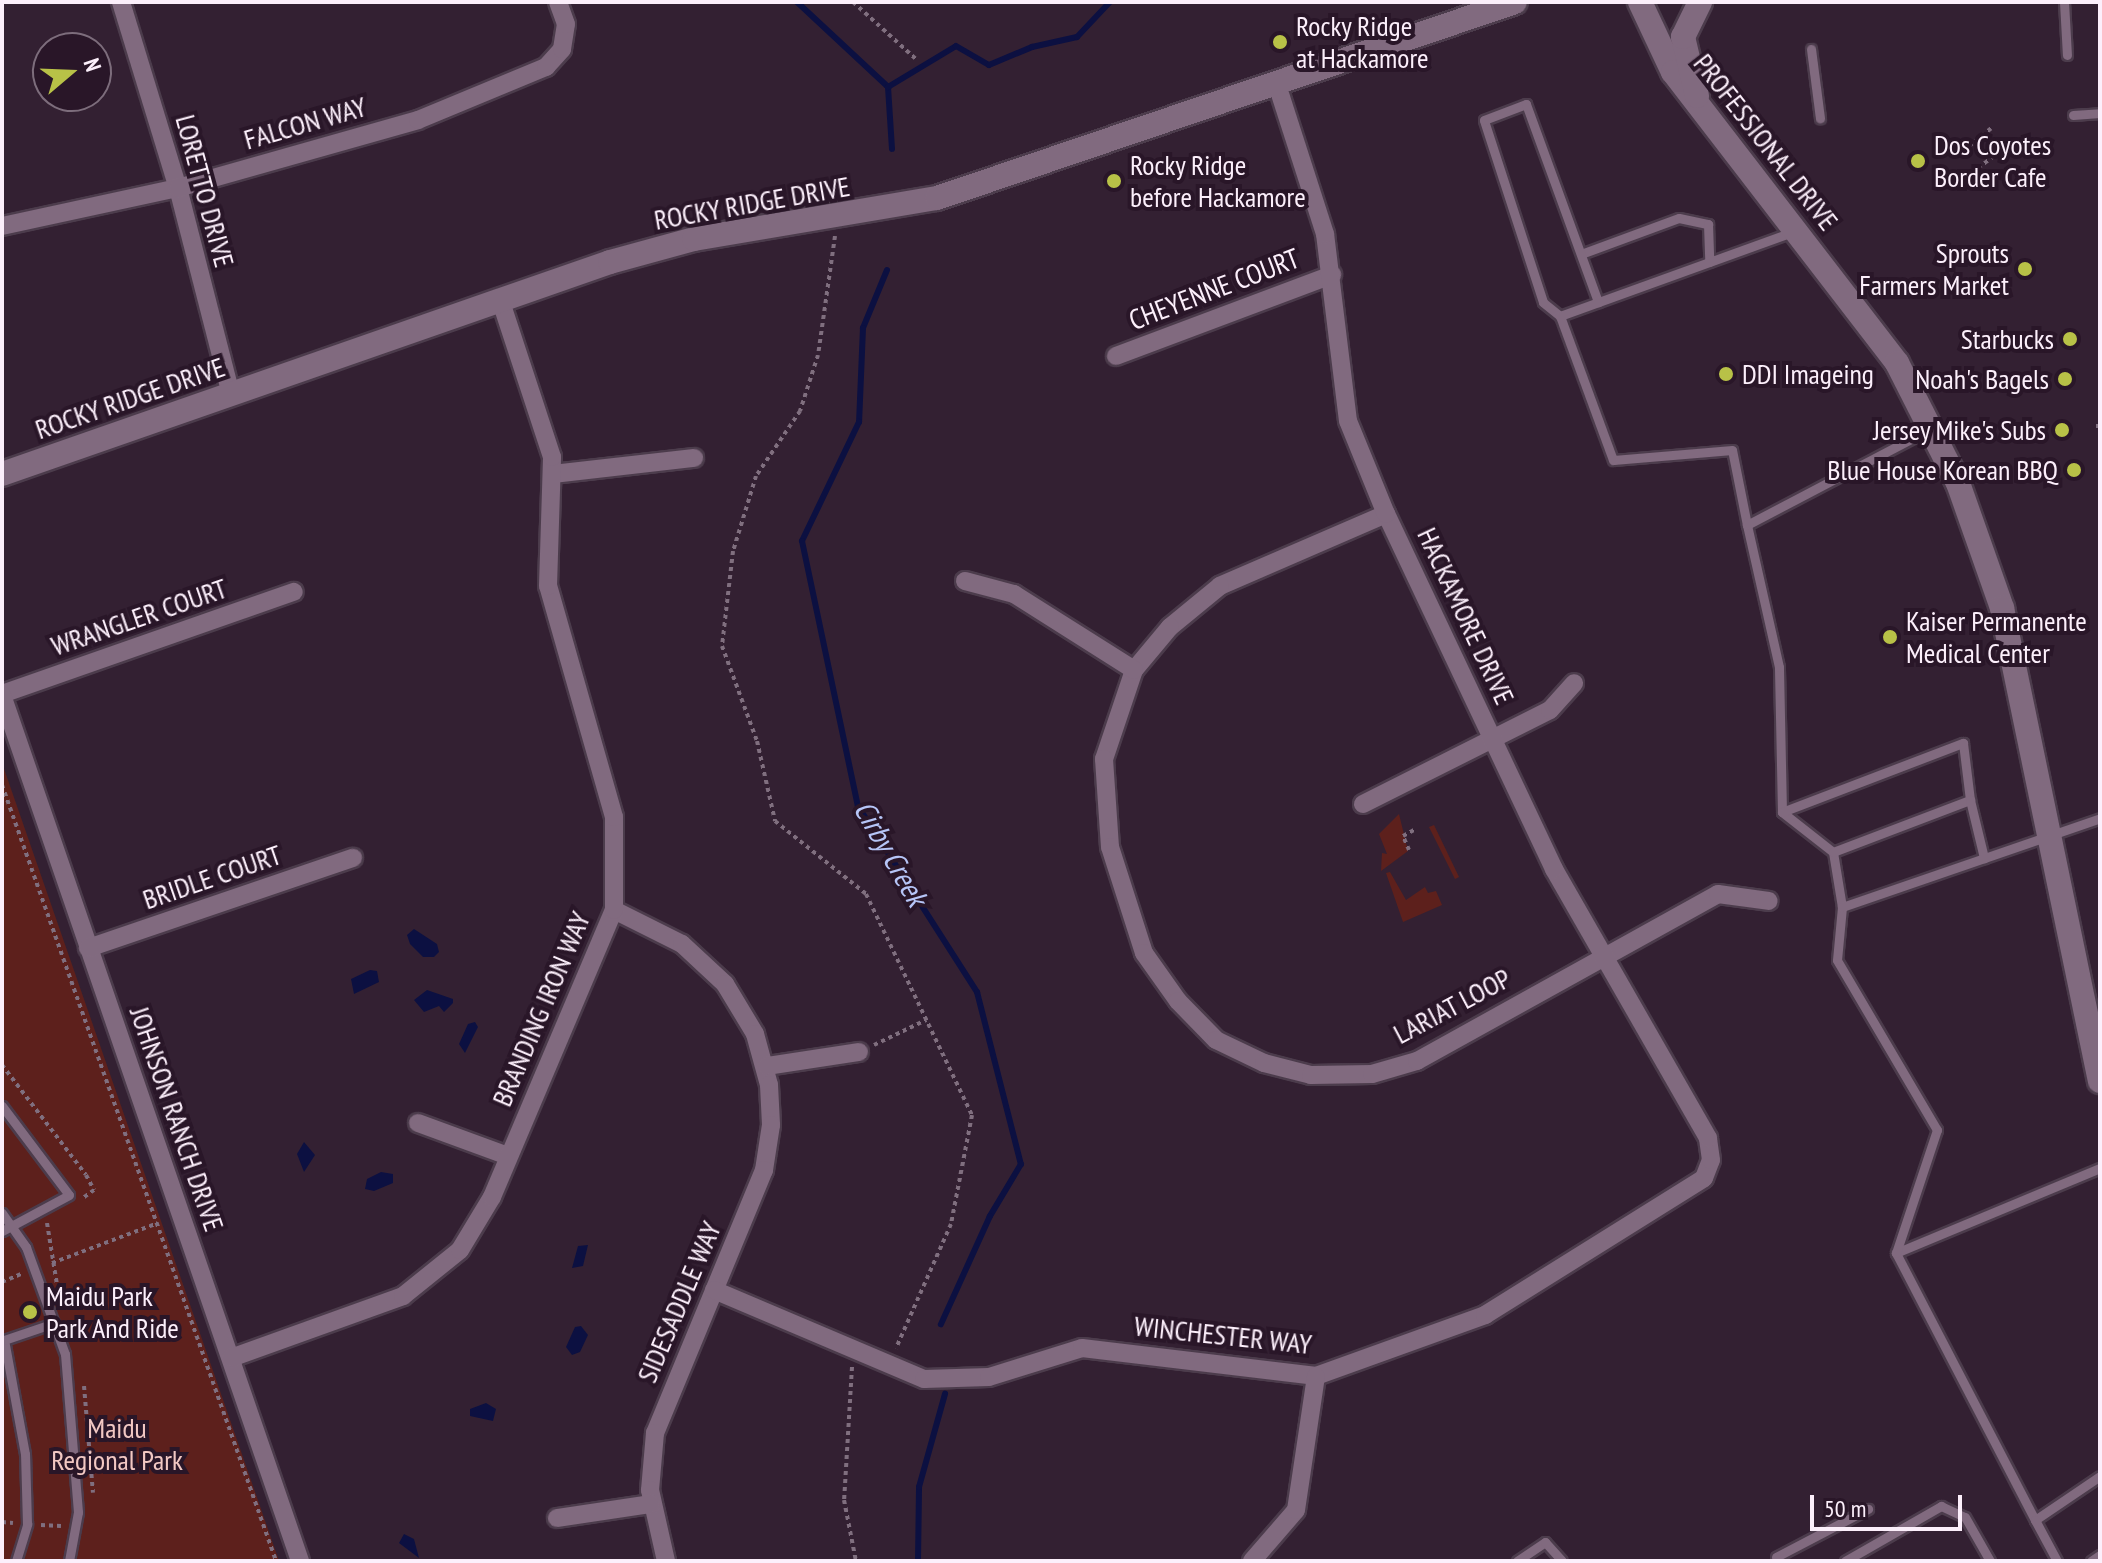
<!DOCTYPE html>
<style>
body{margin:0}
#map{position:relative;width:2102px;height:1563px;overflow:hidden;background:#332032;font-family:"PT Sans Narrow",sans-serif}
div>[style]{position:absolute}
[style*='--x']{left:calc(var(--x)*1px);top:calc(var(--y)*1px);width:calc(var(--w)*1px);rotate:calc(var(--a)*1deg)}
.green>*{inset:0;background:#5d201c}
.water>*{inset:0;background:#0c1041}
.stream>*{height:6px;margin:-3px;padding:0 3px;transform-origin:3px;border-radius:3px;background:#0c1041}
.path>*{height:4px;margin-top:-2px;transform-origin:0;background:repeating-linear-gradient(90deg,#806f7f 0 4px,transparent 0 8px)}
.roads{filter:drop-shadow(2px 0 #4c3c4c) drop-shadow(-2px 0 #4c3c4c) drop-shadow(0 2px #4c3c4c) drop-shadow(0 -2px #4c3c4c)}
.lane>*{height:9px;margin:-4.5px;padding:0 4.5px;transform-origin:4.5px;border-radius:4.5px;background:#816a7f}
.street>*{height:18px;margin:-9px;padding:0 9px;transform-origin:9px;border-radius:9px;background:#816a7f}
.secondary>*{height:24px;margin:-12px;padding:0 12px;transform-origin:12px;border-radius:12px;background:#816a7f}
.dots>*{width:22px;height:22px;translate:-50% -50%;box-sizing:border-box;border:4px solid #291628;border-radius:50%}
span{translate:-50% -50%;white-space:nowrap;text-align:center;line-height:1.15;-webkit-text-stroke:8px #291628;paint-order:stroke}
.poi-label{font-size:28px;color:#fceffb}
.left{translate:0 -50%;text-align:left}
.right{translate:-100% -50%;text-align:right}
.street-label{font-size:28px;color:#fceffb}
.park-label{font-size:28px;color:#f2c8c3}
.water-label{font-size:30px;color:#b6c5f7;font-style:italic}
.frame{position:absolute;inset:0;border:4px solid #fceffb;pointer-events:none}
.north{position:absolute;left:32px;top:32px;width:80px;height:80px;box-sizing:border-box;background:#291628;border:2px solid #7d6d7c;border-radius:50%;rotate:71deg;font-size:22px;font-weight:700;line-height:32px;text-align:center;color:#fceffb}
.north::after{content:'';display:block;margin:auto;width:28px;height:36px;background:#b8c147;clip-path:polygon(50% 0,100% 100%,50% 72%,0 100%)}
.scale{position:absolute;left:1810px;top:1495px;width:152px;height:36px;box-sizing:border-box;border:4px solid #fceffb;border-top:0;padding-left:10px;font-size:24px;line-height:28px;white-space:nowrap;color:#fceffb;-webkit-text-stroke:6px #291628;paint-order:stroke}
</style>
<div id="map">
<div class="green">
<i style="clip-path:polygon(2px 763px,279px 1561px,2px 1561px)"></i>
<i style="clip-path:polygon(1399px 814px,1408px 851px,1381px 871px,1382px 853px,1387px 854px,1379px 834px)"></i>
<i style="clip-path:polygon(1434px 825px,1459px 877px,1455px 879px,1429px 827px)"></i>
<i style="clip-path:polygon(1390px 872px,1406px 900px,1425px 887px,1428px 893px,1436px 891px,1442px 905px,1403px 922px,1386px 873px)"></i>
</div>
<div class="water">
<i style="clip-path:polygon(414px 929px,437px 944px,439px 952px,434px 957px,423px 957px,410px 944px,407px 935px)"></i>
<i style="clip-path:polygon(370px 970px,377px 971px,379px 982px,354px 994px,351px 979px)"></i>
<i style="clip-path:polygon(427px 990px,453px 999px,453px 1003px,444px 1012px,439px 1006px,424px 1012px,414px 1000px)"></i>
<i style="clip-path:polygon(475px 1022px,478px 1027px,465px 1053px,459px 1044px,468px 1024px)"></i>
<i style="clip-path:polygon(304px 1142px,315px 1155px,304px 1172px,297px 1154px)"></i>
<i style="clip-path:polygon(381px 1172px,393px 1174px,393px 1183px,374px 1191px,365px 1189px,367px 1179px)"></i>
<i style="clip-path:polygon(588px 1245px,583px 1266px,572px 1268px,578px 1246px)"></i>
<i style="clip-path:polygon(581px 1326px,588px 1335px,580px 1352px,572px 1355px,566px 1347px,575px 1327px)"></i>
<i style="clip-path:polygon(486px 1403px,496px 1409px,493px 1421px,470px 1416px,470px 1409px)"></i>
<i style="clip-path:polygon(404px 1534px,414px 1539px,419px 1558px,399px 1543px)"></i>
</div>
<div class="stream">
<i style="--x:797;--y:2;--w:125;--a:43"></i>
<i style="--x:888;--y:87;--w:62;--a:86.3"></i>
<i style="--x:888;--y:87;--w:79;--a:-31.1"></i>
<i style="--x:956;--y:46;--w:38;--a:30"></i>
<i style="--x:989;--y:65;--w:47;--a:-22.7"></i>
<i style="--x:1032;--y:47;--w:46;--a:-12.5"></i>
<i style="--x:1077;--y:37;--w:48;--a:-46.7"></i>
<i style="--x:887;--y:270;--w:63;--a:112.5"></i>
<i style="--x:863;--y:328;--w:94;--a:92.4"></i>
<i style="--x:859;--y:422;--w:132;--a:115.6"></i>
<i style="--x:802;--y:541;--w:271;--a:78.1"></i>
<i style="--x:858;--y:806;--w:221;--a:57.4"></i>
<i style="--x:977;--y:992;--w:178;--a:75.7"></i>
<i style="--x:1021;--y:1164;--w:61;--a:120.8"></i>
<i style="--x:990;--y:1216;--w:119;--a:114.4"></i>
<i style="--x:918;--y:1561;--w:74;--a:-89.2"></i>
<i style="--x:919;--y:1487;--w:97;--a:-74.4"></i>
</div>
<div class="path">
<i style="--x:853;--y:2;--w:86;--a:42.2"></i>
<i style="--x:1963;--y:151;--w:36;--a:-39"></i>
<i style="--x:1978;--y:168;--w:34;--a:-37"></i>
<i style="--x:835;--y:236;--w:120;--a:98.1"></i>
<i style="--x:818;--y:355;--w:59;--a:107.8"></i>
<i style="--x:800;--y:411;--w:78;--a:124.1"></i>
<i style="--x:756;--y:476;--w:78;--a:107"></i>
<i style="--x:733;--y:551;--w:96;--a:96.6"></i>
<i style="--x:722;--y:646;--w:101;--a:69.8"></i>
<i style="--x:757;--y:741;--w:82;--a:77.3"></i>
<i style="--x:775;--y:821;--w:117;--a:38.7"></i>
<i style="--x:866;--y:894;--w:245;--a:64.4"></i>
<i style="--x:972;--y:1115;--w:111;--a:100.9"></i>
<i style="--x:951;--y:1224;--w:136;--a:113.9"></i>
<i style="--x:2096;--y:426;--w:4;--a:0"></i>
<i style="--x:2;--y:785;--w:823;--a:70.55"></i>
<i style="--x:1409;--y:850;--w:15;--a:-113"></i>
<i style="--x:1403;--y:836;--w:13;--a:-29"></i>
<i style="--x:874;--y:1045;--w:58;--a:-25.7"></i>
<i style="--x:2;--y:1065;--w:138;--a:52.6"></i>
<i style="--x:86;--y:1175;--w:17;--a:62"></i>
<i style="--x:94;--y:1190;--w:14;--a:144"></i>
<i style="--x:47;--y:1223;--w:63;--a:80.8"></i>
<i style="--x:52;--y:1263;--w:113;--a:-20.7"></i>
<i style="--x:2;--y:1282;--w:21;--a:-23"></i>
<i style="--x:852;--y:1367;--w:133;--a:93.4"></i>
<i style="--x:844;--y:1500;--w:62;--a:78.9"></i>
<i style="--x:84;--y:1386;--w:107;--a:85.2"></i>
<i style="--x:2;--y:1522;--w:11;--a:5"></i>
<i style="--x:41;--y:1525;--w:20;--a:3"></i>
</div>
<div class="roads">
<div class="lane">
<i style="--x:2064;--y:2;--w:53;--a:86.8"></i>
<i style="--x:1811;--y:49;--w:70;--a:82.6"></i>
<i style="--x:2073;--y:115;--w:27;--a:-4"></i>
<i style="--x:1581;--y:254;--w:104;--a:-20.2"></i>
<i style="--x:1679;--y:218;--w:30;--a:12"></i>
<i style="--x:1708;--y:224;--w:38;--a:88"></i>
<i style="--x:1560;--y:316;--w:22;--a:-141"></i>
<i style="--x:1543;--y:302;--w:191;--a:-108"></i>
<i style="--x:1484;--y:120;--w:45;--a:-20.9"></i>
<i style="--x:1526;--y:104;--w:211;--a:70"></i>
<i style="--x:1747;--y:525;--w:76;--a:-101.3"></i>
<i style="--x:1732;--y:450;--w:119;--a:175.2"></i>
<i style="--x:1613;--y:460;--w:153;--a:-110.2"></i>
<i style="--x:1560;--y:316;--w:247;--a:-19.9"></i>
<i style="--x:1782;--y:812;--w:145;--a:-91.2"></i>
<i style="--x:1779;--y:667;--w:146;--a:-102.7"></i>
<i style="--x:1747;--y:525;--w:207;--a:-27.7"></i>
<i style="--x:1833;--y:852;--w:65;--a:-141.9"></i>
<i style="--x:1782;--y:812;--w:194;--a:-20.9"></i>
<i style="--x:1963;--y:743;--w:57;--a:83"></i>
<i style="--x:1842;--y:907;--w:56;--a:-99.3"></i>
<i style="--x:1833;--y:852;--w:147;--a:-20.8"></i>
<i style="--x:1970;--y:800;--w:60;--a:76.4"></i>
<i style="--x:2;--y:1106;--w:111;--a:53"></i>
<i style="--x:69;--y:1195;--w:76;--a:151.8"></i>
<i style="--x:2100;--y:1168;--w:221;--a:157.4"></i>
<i style="--x:1896;--y:1253;--w:301;--a:62.5"></i>
<i style="--x:2035;--y:1520;--w:78;--a:-34.1"></i>
<i style="--x:2;--y:1213;--w:42;--a:54.8"></i>
<i style="--x:26;--y:1247;--w:114;--a:70"></i>
<i style="--x:65;--y:1354;--w:159;--a:85.3"></i>
<i style="--x:78;--y:1512;--w:50;--a:100.4"></i>
<i style="--x:1896;--y:1253;--w:130;--a:-71.6"></i>
<i style="--x:1937;--y:1130;--w:197;--a:-120.5"></i>
<i style="--x:1837;--y:960;--w:53;--a:-84.6"></i>
<i style="--x:1842;--y:907;--w:273;--a:-19"></i>
<i style="--x:2035;--y:1520;--w:47;--a:61.8"></i>
<i style="--x:1776;--y:1557;--w:104;--a:-27.6"></i>
<i style="--x:16;--y:1561;--w:39;--a:-73"></i>
<i style="--x:27;--y:1524;--w:70;--a:-91.6"></i>
<i style="--x:25;--y:1454;--w:116;--a:-100.4"></i>
<i style="--x:4;--y:1340;--w:53;--a:-18.8"></i>
<i style="--x:1517;--y:1561;--w:34;--a:-34"></i>
<i style="--x:1545;--y:1542;--w:25;--a:48"></i>
<i style="--x:1845;--y:1561;--w:111;--a:-29.8"></i>
<i style="--x:1941;--y:1506;--w:26;--a:25"></i>
<i style="--x:1965;--y:1517;--w:51;--a:60.4"></i>
<i style="--x:2091;--y:1561;--w:11;--a:-34"></i>
</div>
<div class="street">
<i style="--x:121;--y:2;--w:195;--a:73"></i>
<i style="--x:178;--y:188;--w:214;--a:75.6"></i>
<i style="--x:2;--y:226;--w:180;--a:-12.2"></i>
<i style="--x:178;--y:188;--w:249;--a:-15.8"></i>
<i style="--x:418;--y:120;--w:139;--a:-22.5"></i>
<i style="--x:546;--y:67;--w:24;--a:-48"></i>
<i style="--x:562;--y:49;--w:25;--a:-81"></i>
<i style="--x:566;--y:24;--w:23;--a:-110"></i>
<i style="--x:1116;--y:356;--w:231;--a:-20.6"></i>
<i style="--x:553;--y:474;--w:142;--a:-6.5"></i>
<i style="--x:1386;--y:514;--w:181;--a:156.6"></i>
<i style="--x:1220;--y:586;--w:65;--a:140.6"></i>
<i style="--x:1170;--y:627;--w:56;--a:129.9"></i>
<i style="--x:1134;--y:670;--w:94;--a:108.6"></i>
<i style="--x:1104;--y:759;--w:88;--a:86.1"></i>
<i style="--x:1110;--y:847;--w:111;--a:72.2"></i>
<i style="--x:1144;--y:953;--w:59;--a:54.7"></i>
<i style="--x:1178;--y:1001;--w:54;--a:45.7"></i>
<i style="--x:1216;--y:1040;--w:53;--a:25.6"></i>
<i style="--x:1264;--y:1063;--w:49;--a:14.3"></i>
<i style="--x:1311;--y:1075;--w:61;--a:-0.9"></i>
<i style="--x:1372;--y:1074;--w:47;--a:-16.1"></i>
<i style="--x:1417;--y:1061;--w:344;--a:-29"></i>
<i style="--x:1718;--y:894;--w:51;--a:7.8"></i>
<i style="--x:965;--y:581;--w:51;--a:14.9"></i>
<i style="--x:1014;--y:594;--w:142;--a:32.3"></i>
<i style="--x:2;--y:694;--w:309;--a:-19.3"></i>
<i style="--x:2;--y:695;--w:916;--a:71.01"></i>
<i style="--x:1363;--y:804;--w:209;--a:-26.7"></i>
<i style="--x:1550;--y:710;--w:36;--a:-48"></i>
<i style="--x:614;--y:910;--w:76;--a:26.6"></i>
<i style="--x:682;--y:944;--w:59;--a:42.9"></i>
<i style="--x:725;--y:984;--w:58;--a:59"></i>
<i style="--x:755;--y:1034;--w:53;--a:74.6"></i>
<i style="--x:769;--y:1085;--w:40;--a:87.1"></i>
<i style="--x:771;--y:1125;--w:46;--a:98.8"></i>
<i style="--x:764;--y:1170;--w:285;--a:112.5"></i>
<i style="--x:655;--y:1433;--w:57;--a:95"></i>
<i style="--x:650;--y:1490;--w:73;--a:77.3"></i>
<i style="--x:88;--y:948;--w:280;--a:-18.8"></i>
<i style="--x:767;--y:1066;--w:93;--a:-8.7"></i>
<i style="--x:418;--y:1123;--w:96;--a:20.1"></i>
<i style="--x:714;--y:1290;--w:228;--a:23"></i>
<i style="--x:924;--y:1379;--w:65;--a:-1.8"></i>
<i style="--x:989;--y:1377;--w:97;--a:-17.3"></i>
<i style="--x:1082;--y:1348;--w:236;--a:6.8"></i>
<i style="--x:1316;--y:1376;--w:180;--a:-19.8"></i>
<i style="--x:1485;--y:1315;--w:258;--a:-32"></i>
<i style="--x:1704;--y:1178;--w:19;--a:-69"></i>
<i style="--x:1711;--y:1160;--w:22;--a:-98"></i>
<i style="--x:1708;--y:1138;--w:310;--a:-119.8"></i>
<i style="--x:1554;--y:869;--w:393;--a:-115.3"></i>
<i style="--x:1386;--y:514;--w:100;--a:-112.2"></i>
<i style="--x:1348;--y:421;--w:188;--a:-97"></i>
<i style="--x:1325;--y:234;--w:161;--a:-107.8"></i>
<i style="--x:231;--y:1358;--w:183;--a:-19.8"></i>
<i style="--x:403;--y:1296;--w:73;--a:-38.9"></i>
<i style="--x:460;--y:1250;--w:62;--a:-58.9"></i>
<i style="--x:492;--y:1197;--w:312;--a:-67"></i>
<i style="--x:614;--y:910;--w:93;--a:-90"></i>
<i style="--x:614;--y:817;--w:240;--a:-105.9"></i>
<i style="--x:548;--y:586;--w:129;--a:-88.2"></i>
<i style="--x:552;--y:457;--w:166;--a:-108.2"></i>
<i style="--x:557;--y:1518;--w:95;--a:-8.5"></i>
<i style="--x:1252;--y:1561;--w:67;--a:-49.2"></i>
<i style="--x:1296;--y:1510;--w:135;--a:-81.5"></i>
</div>
<div class="secondary">
<i style="--x:1640;--y:2;--w:77;--a:64.8"></i>
<i style="--x:1673;--y:72;--w:367;--a:52.4"></i>
<i style="--x:1897;--y:363;--w:135;--a:63.1"></i>
<i style="--x:1958;--y:483;--w:133;--a:70.6"></i>
<i style="--x:2002;--y:608;--w:483;--a:78.3"></i>
<i style="--x:1697;--y:96;--w:61;--a:-103.3"></i>
<i style="--x:1683;--y:37;--w:39;--a:-64"></i>
<i style="--x:2;--y:474;--w:644;--a:-19.22"></i>
<i style="--x:610;--y:262;--w:87;--a:-15.3"></i>
<i style="--x:694;--y:239;--w:246;--a:-9.6"></i>
<i style="--x:937;--y:198;--w:610;--a:-18.73"></i>
</div>
</div>
<div class="dots">
<i style="left:1280px;top:42px;background:#b8c147"></i>
<i style="left:1918px;top:161px;background:#b8c147"></i>
<i style="left:1114px;top:181px;background:#b8c147"></i>
<i style="left:2025px;top:269px;background:#b8c147"></i>
<i style="left:2070px;top:339px;background:#b8c147"></i>
<i style="left:1726px;top:374px;background:#b8c147"></i>
<i style="left:2065px;top:379px;background:#b8c147"></i>
<i style="left:2062px;top:430px;background:#b8c147"></i>
<i style="left:2074px;top:470px;background:#b8c147"></i>
<i style="left:1890px;top:637px;background:#b8c147"></i>
<i style="left:30px;top:1312px;background:#b8c147"></i>
</div>
<div class="poi-label">
<span class="left" style="left:1296px;top:42px">Rocky Ridge<br>at Hackamore</span>
<span class="left" style="left:1934px;top:161px">Dos Coyotes<br>Border Cafe</span>
<span class="left" style="left:1130px;top:181px">Rocky Ridge<br>before Hackamore</span>
<span class="right" style="left:2009px;top:269px">Sprouts<br>Farmers Market</span>
<span class="right" style="left:2054px;top:339px">Starbucks</span>
<span class="left" style="left:1742px;top:374px">DDI Imageing</span>
<span class="right" style="left:2049px;top:379px">Noah's Bagels</span>
<span class="right" style="left:2046px;top:430px">Jersey Mike's Subs</span>
<span class="right" style="left:2058px;top:470px">Blue House Korean BBQ</span>
<span class="left" style="left:1906px;top:637px">Kaiser Permanente<br>Medical Center</span>
<span class="left" style="left:46px;top:1312px">Maidu Park<br>Park And Ride</span>
</div>
<div class="street-label">
<span style="left:305px;top:123px;rotate:-16deg">FALCON WAY</span>
<span style="left:1766px;top:142px;rotate:52deg">PROFESSIONAL DRIVE</span>
<span style="left:205px;top:191px;rotate:75deg">LORETTO DRIVE</span>
<span style="left:752px;top:203px;rotate:-10deg">ROCKY RIDGE DRIVE</span>
<span style="left:1214px;top:289px;rotate:-21deg">CHEYENNE COURT</span>
<span style="left:130px;top:398px;rotate:-19deg">ROCKY RIDGE DRIVE</span>
<span style="left:1466px;top:616px;rotate:65deg">HACKAMORE DRIVE</span>
<span style="left:139px;top:617px;rotate:-19deg">WRANGLER COURT</span>
<span style="left:212px;top:877px;rotate:-19deg">BRIDLE COURT</span>
<span style="left:1452px;top:1006px;rotate:-28deg">LARIAT LOOP</span>
<span style="left:541px;top:1009px;rotate:-67deg">BRANDING IRON WAY</span>
<span style="left:177px;top:1119px;rotate:71deg">JOHNSON RANCH DRIVE</span>
<span style="left:679px;top:1302px;rotate:-67deg">SIDESADDLE WAY</span>
<span style="left:1223px;top:1335px;rotate:6deg">WINCHESTER WAY</span>
</div>
<div class="park-label">
<span style="left:117px;top:1444px">Maidu<br>Regional Park</span>
</div>
<div class="water-label">
<span style="left:891px;top:853px;rotate:60deg">Cirby Creek</span>
</div>
<div class="frame"></div>
<div class="north">N</div>
<div class="scale">50 m</div>
</div>
